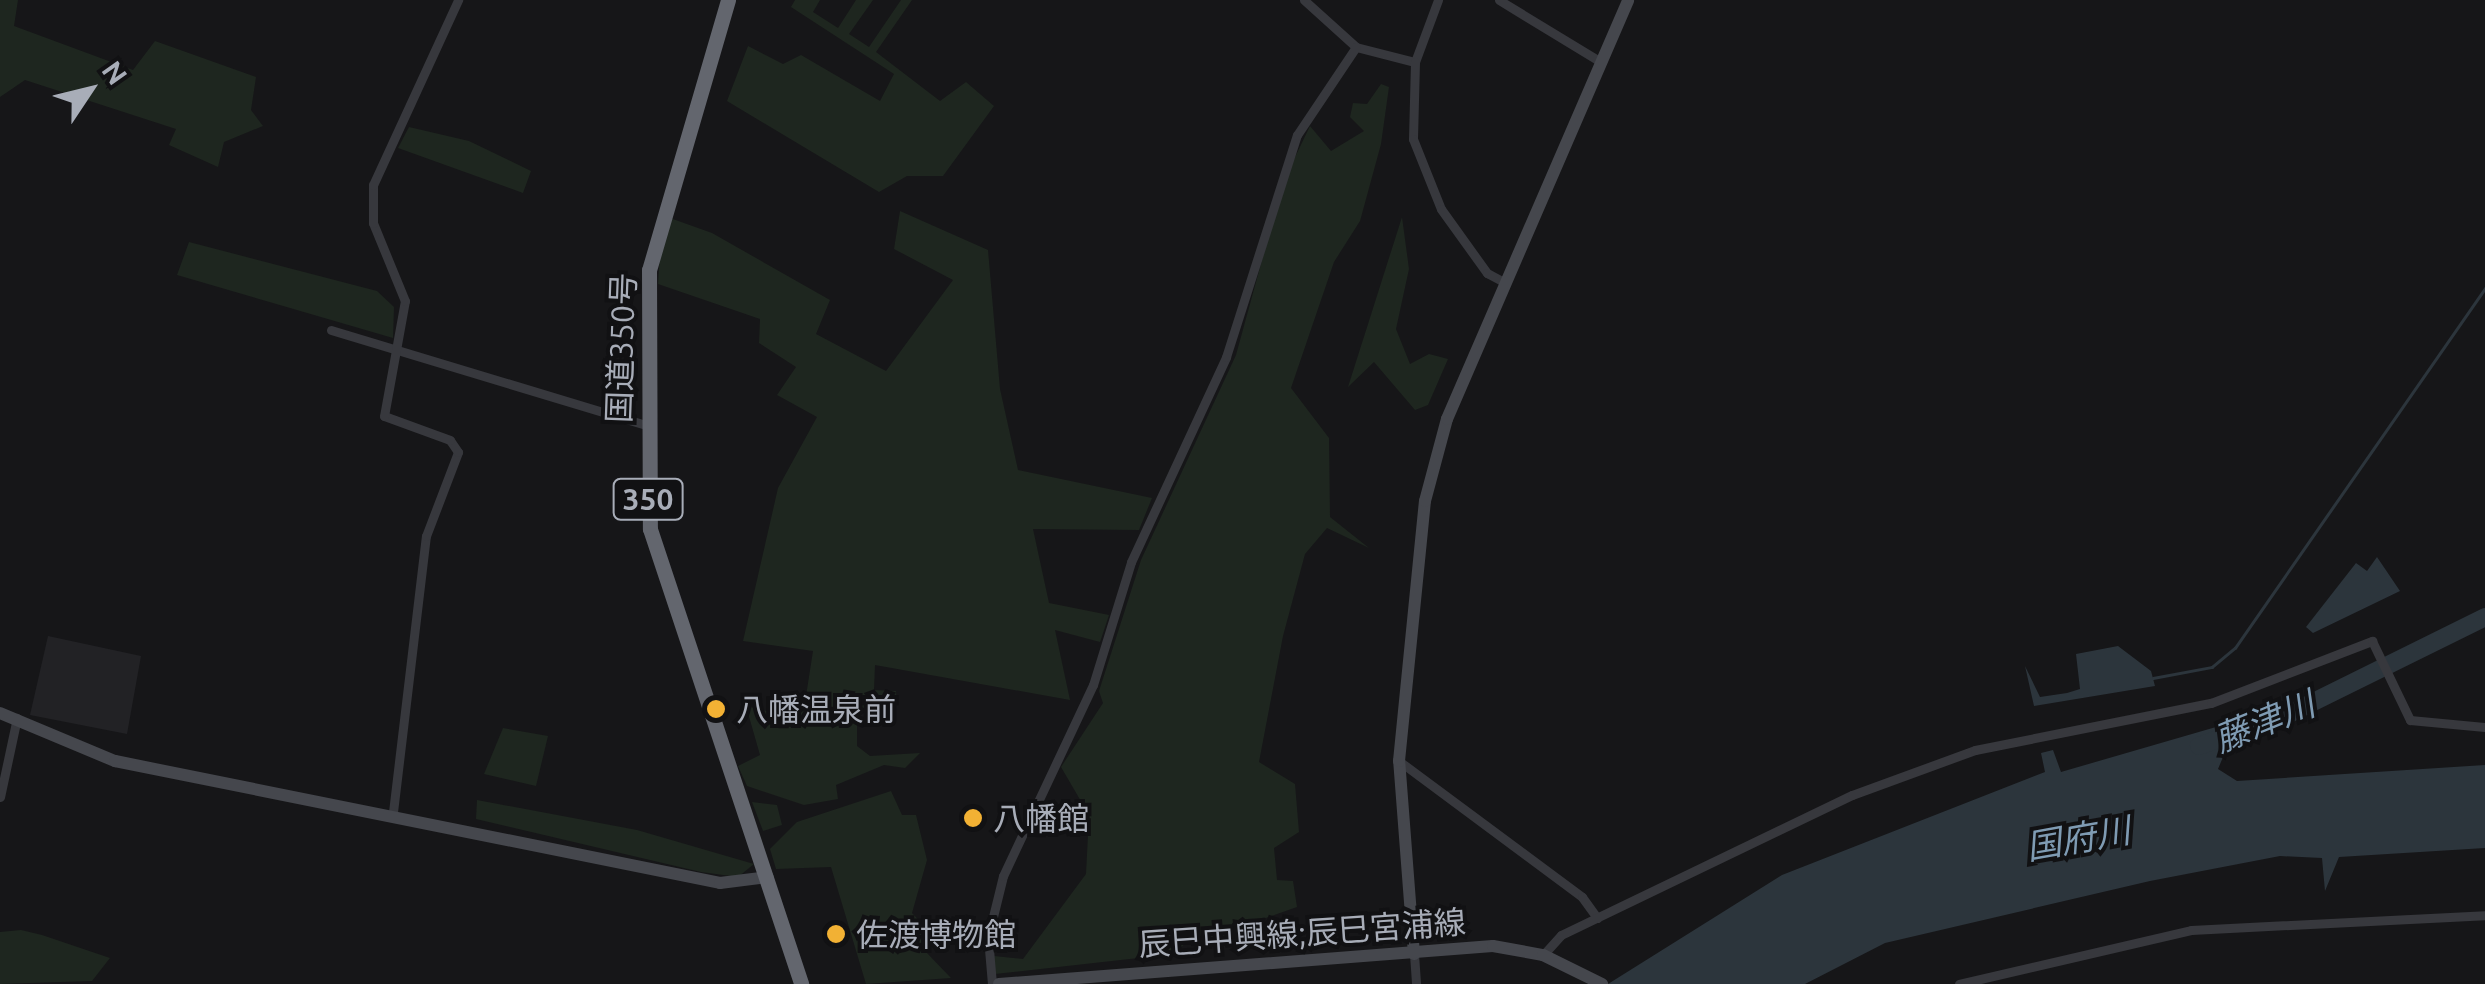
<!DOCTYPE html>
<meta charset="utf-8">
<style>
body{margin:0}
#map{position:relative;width:2485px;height:984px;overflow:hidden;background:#161618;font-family:Ubuntu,"Noto Sans JP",sans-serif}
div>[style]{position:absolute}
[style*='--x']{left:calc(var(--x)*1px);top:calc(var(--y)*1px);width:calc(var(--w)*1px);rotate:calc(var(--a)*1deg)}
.built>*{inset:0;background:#222225}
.green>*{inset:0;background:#1e261f}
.water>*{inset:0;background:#2c353c}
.stream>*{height:2.5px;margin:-1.25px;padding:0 1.25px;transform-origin:1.25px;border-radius:1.25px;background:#2c353c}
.river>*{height:18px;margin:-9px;padding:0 9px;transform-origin:9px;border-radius:9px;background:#2c353c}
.street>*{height:9px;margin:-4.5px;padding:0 4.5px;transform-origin:4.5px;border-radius:4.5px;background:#37383d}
.secondary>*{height:12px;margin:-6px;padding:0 6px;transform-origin:6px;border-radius:6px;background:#45474d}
.highway>*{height:15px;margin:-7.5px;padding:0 7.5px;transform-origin:7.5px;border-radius:7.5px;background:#63666e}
.dots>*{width:28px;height:28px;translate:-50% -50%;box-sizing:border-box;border:5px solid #111113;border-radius:50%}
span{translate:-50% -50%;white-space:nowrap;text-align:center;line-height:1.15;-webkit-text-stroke:8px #111113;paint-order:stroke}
.shield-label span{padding:2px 8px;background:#111113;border:2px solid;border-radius:8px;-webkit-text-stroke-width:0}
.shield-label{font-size:30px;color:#a8adb8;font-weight:700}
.street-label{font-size:32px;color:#a8adb8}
.poi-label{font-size:32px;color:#a8adb8}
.left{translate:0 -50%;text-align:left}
.water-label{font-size:35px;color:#7f9bb3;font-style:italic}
.north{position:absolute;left:40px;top:40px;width:100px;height:100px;-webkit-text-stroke:8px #111113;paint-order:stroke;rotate:55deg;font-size:28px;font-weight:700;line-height:40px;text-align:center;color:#a8adb8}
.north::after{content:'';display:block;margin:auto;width:35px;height:45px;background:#a8adb8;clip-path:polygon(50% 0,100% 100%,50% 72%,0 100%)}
</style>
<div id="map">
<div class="built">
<i style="clip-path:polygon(48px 636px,141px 656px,127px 734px,30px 715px)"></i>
</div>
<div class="green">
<i style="clip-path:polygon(0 0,18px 0,14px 26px,133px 70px,155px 41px,256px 77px,251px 110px,263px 126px,224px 142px,218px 167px,169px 145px,176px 129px,25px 80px,0 97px)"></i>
<i style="clip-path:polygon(795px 0,820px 0,813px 12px,838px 28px,856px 0,873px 0,849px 34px,869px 47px,901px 0,912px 0,876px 52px,940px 101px,966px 82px,994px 106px,943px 176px,907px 176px,879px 192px,727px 101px,748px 46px,783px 64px,801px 55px,880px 101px,894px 74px,791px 7px)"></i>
<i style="clip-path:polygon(1381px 84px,1389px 87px,1381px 144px,1360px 221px,1334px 262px,1291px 388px,1329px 438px,1330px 517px,1369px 548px,1327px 528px,1305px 554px,1283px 636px,1259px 762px,1295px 784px,1299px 832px,1274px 848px,1277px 880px,1293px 881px,1297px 907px,1246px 925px,1231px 941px,1194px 935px,1174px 954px,995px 974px,994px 956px,1023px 959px,1086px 874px,1089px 815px,1061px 767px,1103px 703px,1099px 691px,1141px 560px,1236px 355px,1284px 180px,1310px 126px,1331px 151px,1364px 131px,1350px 117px,1353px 103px,1367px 104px)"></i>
<i style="clip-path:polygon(409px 127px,469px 141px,531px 171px,523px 193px,398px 148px)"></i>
<i style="clip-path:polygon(900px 211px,988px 250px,1000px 389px,1018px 470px,1152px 498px,1139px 530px,1033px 529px,1049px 603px,1109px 615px,1100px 642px,1055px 630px,1070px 700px,875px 665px,874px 690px,896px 691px,897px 705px,857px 712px,857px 746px,870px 756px,920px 753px,905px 768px,884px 765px,836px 785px,838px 799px,804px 805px,747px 786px,738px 766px,760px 755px,746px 706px,771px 712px,806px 696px,813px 651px,743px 641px,778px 488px,817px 417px,777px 395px,796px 367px,759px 343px,760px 319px,658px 284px,660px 254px,670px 218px,712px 233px,830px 300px,816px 334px,886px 371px,953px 280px,894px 249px)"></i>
<i style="clip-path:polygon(1402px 217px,1409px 269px,1396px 329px,1410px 364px,1429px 354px,1448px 359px,1428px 405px,1415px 410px,1374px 362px,1348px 387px)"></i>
<i style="clip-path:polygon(189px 242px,377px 291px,394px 307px,393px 338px,177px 275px)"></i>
<i style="clip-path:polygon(503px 728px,548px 736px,536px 786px,484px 774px)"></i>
<i style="clip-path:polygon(891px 791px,902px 815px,916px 815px,927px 860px,912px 913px,928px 930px,925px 951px,951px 978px,866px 984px,831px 867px,776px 869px,770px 849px,797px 822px)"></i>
<i style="clip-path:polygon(477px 800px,637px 830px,754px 864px,738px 877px,701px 872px,476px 819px)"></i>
<i style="clip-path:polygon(752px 802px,777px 805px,782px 825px,763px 831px)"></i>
<i style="clip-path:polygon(21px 930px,42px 935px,110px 958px,92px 981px,0 984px,0 932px)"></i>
</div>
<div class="water">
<i style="clip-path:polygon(2377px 557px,2400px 591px,2313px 633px,2306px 627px,2356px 563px,2367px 571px)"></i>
<i style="clip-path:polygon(2118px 646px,2151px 671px,2155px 686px,2034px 706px,2025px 666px,2040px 697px,2067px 693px,2080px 689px,2076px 654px)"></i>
<i style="clip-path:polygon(2216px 727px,2226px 750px,2218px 769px,2237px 781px,2485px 765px,2485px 848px,2339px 857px,2325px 891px,2322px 858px,2280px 856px,2150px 881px,1885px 943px,1805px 984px,1608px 984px,1782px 875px,2045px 772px,2041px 753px,2053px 750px,2061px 772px)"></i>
</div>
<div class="stream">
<i style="--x:2153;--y:678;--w:60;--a:-10.6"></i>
<i style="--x:2212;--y:667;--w:30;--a:-40"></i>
<i style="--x:2235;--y:648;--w:438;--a:-55.2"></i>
</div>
<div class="river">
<i style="--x:2199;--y:746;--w:93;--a:-19.4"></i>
<i style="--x:2287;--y:715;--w:221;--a:-26.3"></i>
</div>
<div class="street">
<i style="--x:1304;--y:0;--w:70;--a:42.1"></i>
<i style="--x:1356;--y:47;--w:61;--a:14.3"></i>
<i style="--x:1438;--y:0;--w:66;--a:110.4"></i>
<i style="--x:1415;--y:62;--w:77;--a:91.5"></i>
<i style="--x:1413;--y:139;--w:75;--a:68.2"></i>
<i style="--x:1441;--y:209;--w:79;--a:54.3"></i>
<i style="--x:1487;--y:273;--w:21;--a:28"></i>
<i style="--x:1499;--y:0;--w:119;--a:31.3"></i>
<i style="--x:331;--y:330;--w:328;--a:16.8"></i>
<i style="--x:1399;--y:761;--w:228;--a:36.6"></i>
<i style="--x:1582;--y:897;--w:26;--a:54"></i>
<i style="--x:0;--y:797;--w:81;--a:-77.9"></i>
<i style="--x:393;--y:812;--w:278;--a:-83.2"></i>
<i style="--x:426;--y:536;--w:90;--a:-69.1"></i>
<i style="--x:458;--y:452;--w:14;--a:-124"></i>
<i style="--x:450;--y:440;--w:70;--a:-160"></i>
<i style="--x:384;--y:416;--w:117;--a:-79.7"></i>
<i style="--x:405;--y:301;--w:84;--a:-112.3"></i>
<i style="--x:373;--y:223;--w:38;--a:-90"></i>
<i style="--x:373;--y:185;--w:204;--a:-65.3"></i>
<i style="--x:1414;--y:954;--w:30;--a:86"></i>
<i style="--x:1543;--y:955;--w:27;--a:-48"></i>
<i style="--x:1561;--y:935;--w:323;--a:-25.7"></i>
<i style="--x:1852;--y:795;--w:131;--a:-20.1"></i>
<i style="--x:1975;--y:750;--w:241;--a:-11.3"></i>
<i style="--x:2211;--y:703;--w:173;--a:-21.1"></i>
<i style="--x:2372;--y:641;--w:88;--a:64.3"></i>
<i style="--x:2410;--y:720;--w:75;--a:5.3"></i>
<i style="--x:992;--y:984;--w:47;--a:-94.9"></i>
<i style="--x:988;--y:937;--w:63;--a:-76.2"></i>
<i style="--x:1003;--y:876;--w:211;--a:-64.8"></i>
<i style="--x:1093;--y:685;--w:129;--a:-72.8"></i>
<i style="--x:1131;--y:562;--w:226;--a:-65.1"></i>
<i style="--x:1226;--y:357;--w:233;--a:-72.3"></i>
<i style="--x:1297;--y:135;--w:106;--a:-56.2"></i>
<i style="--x:1959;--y:984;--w:238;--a:-13.1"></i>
<i style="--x:2191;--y:930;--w:294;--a:-2.9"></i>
</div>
<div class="secondary">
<i style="--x:0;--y:713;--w:125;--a:22.7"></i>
<i style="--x:115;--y:761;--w:617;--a:11.4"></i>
<i style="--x:720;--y:883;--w:48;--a:-7.1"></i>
<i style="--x:1414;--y:954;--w:194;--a:-94.4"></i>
<i style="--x:1399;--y:761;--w:261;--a:-84.3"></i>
<i style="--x:1425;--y:501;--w:85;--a:-75"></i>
<i style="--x:1447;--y:419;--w:456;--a:-66.6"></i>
<i style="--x:999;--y:984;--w:495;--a:-4.4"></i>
<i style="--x:1493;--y:946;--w:51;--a:10.2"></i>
<i style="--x:1543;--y:955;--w:66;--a:26.2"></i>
</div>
<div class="highway">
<i style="--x:728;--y:0;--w:281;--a:106.3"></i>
<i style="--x:649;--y:270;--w:259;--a:89.8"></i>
<i style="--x:650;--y:529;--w:479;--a:71.6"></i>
</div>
<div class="dots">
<i style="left:716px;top:709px;background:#f2b134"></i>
<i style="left:973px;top:818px;background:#f2b134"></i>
<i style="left:836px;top:934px;background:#f2b134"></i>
</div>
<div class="shield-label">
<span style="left:648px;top:499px">350</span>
</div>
<div class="street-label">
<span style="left:621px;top:348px;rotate:-88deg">国道350号</span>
<span style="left:1302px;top:933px;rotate:-4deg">辰巳中興線;辰巳宮浦線</span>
</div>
<div class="poi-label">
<span class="left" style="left:736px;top:709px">八幡温泉前</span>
<span class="left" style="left:993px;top:818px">八幡館</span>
<span class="left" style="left:856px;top:934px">佐渡博物館</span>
</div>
<div class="water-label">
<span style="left:2264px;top:721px;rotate:-22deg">藤津川</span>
<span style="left:2078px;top:838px;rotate:-10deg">国府川</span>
</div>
<div class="north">N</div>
</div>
